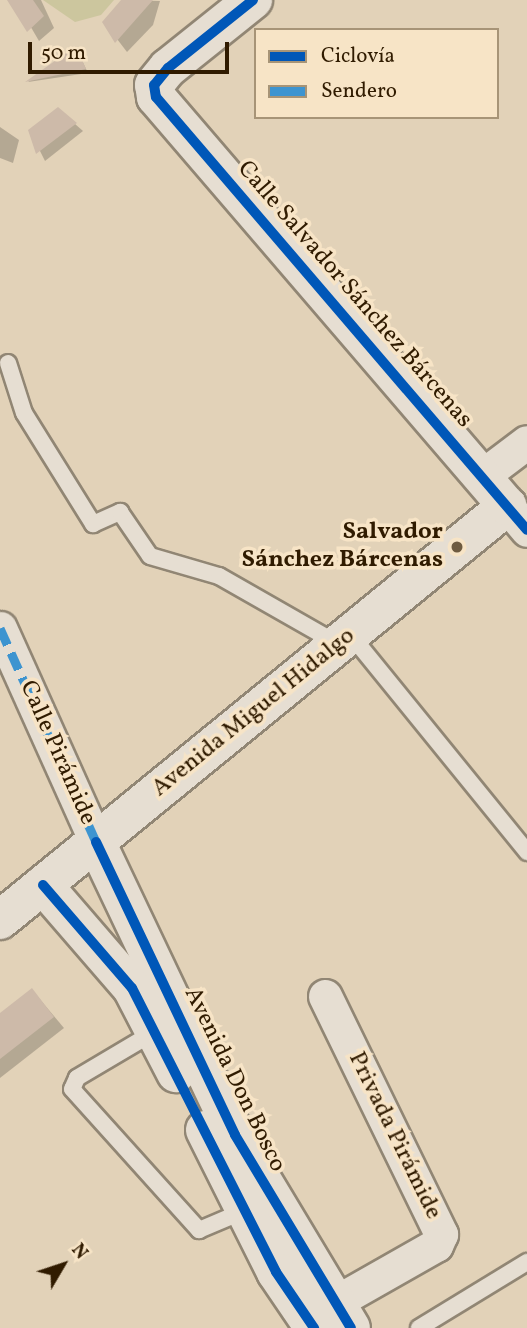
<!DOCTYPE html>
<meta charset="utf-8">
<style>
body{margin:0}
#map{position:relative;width:527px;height:1328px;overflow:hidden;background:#e2d2b8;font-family:Vollkorn,serif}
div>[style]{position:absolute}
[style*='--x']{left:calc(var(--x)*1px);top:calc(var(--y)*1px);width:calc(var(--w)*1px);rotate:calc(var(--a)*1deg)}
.green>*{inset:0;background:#ccc69e}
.shadow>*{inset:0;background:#0003}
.building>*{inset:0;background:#cdbaa9}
.roads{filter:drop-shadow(2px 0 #918674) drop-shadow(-2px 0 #918674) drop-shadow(0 2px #918674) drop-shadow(0 -2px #918674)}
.lane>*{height:16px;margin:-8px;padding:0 8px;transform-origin:8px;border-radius:8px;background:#e6ded2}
.street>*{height:33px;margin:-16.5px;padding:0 16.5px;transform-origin:16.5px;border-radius:16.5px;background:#e6ded2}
.secondary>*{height:38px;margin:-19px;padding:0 19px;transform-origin:19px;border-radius:19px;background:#e6ded2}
.quiet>*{height:9px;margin-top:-4.5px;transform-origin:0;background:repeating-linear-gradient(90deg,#3d94d0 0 18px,transparent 0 27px)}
.cycleway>*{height:10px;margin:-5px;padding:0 5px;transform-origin:5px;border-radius:5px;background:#0057b8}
.dots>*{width:19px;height:19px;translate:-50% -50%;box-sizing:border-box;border:4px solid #f7e4c6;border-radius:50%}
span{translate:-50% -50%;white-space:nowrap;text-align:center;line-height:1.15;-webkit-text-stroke:7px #f7e4c6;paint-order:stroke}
.street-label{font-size:24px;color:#301b00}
.poi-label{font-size:24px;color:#301b00;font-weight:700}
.right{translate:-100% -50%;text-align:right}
.legend{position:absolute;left:254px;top:28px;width:245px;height:91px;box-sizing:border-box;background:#f7e4c6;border:2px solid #a79477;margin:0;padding:9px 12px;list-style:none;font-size:21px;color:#301b00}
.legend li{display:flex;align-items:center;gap:14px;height:35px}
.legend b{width:35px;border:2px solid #a79477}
.north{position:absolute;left:28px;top:1230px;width:70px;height:70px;-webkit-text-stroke:5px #f7e4c6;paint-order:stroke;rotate:51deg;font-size:19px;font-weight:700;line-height:28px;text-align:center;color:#301b00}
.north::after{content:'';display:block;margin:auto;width:24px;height:32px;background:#301b00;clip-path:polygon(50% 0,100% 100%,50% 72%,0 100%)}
.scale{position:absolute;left:28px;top:42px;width:201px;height:32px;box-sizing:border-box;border:4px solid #301b00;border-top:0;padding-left:9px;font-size:21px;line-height:24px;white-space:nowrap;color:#301b00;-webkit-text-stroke:5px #f7e4c6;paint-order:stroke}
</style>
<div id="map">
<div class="green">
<i style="clip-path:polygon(43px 0,114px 0,101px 15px,75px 22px)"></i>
</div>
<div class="shadow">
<i style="clip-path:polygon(15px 0,41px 0,54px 28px,39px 41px)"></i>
<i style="clip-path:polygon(122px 0,160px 1px,153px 25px,127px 52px,104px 22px)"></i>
<i style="clip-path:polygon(76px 48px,88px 73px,28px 82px)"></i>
<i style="clip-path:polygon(58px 109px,83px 131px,45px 161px,30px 131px)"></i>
<i style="clip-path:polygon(0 127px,19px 140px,13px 163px,0 158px)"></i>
<i style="clip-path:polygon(32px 990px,64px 1028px,0 1078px,0 1015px)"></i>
</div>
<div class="building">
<i style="clip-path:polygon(7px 0,33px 0,44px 16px,27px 32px)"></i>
<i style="clip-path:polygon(121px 0,153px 0,115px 43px,102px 22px)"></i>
<i style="clip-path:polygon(76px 46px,86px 69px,25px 82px)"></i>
<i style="clip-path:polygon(58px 107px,77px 123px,36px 154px,28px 130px)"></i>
<i style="clip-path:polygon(32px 988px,54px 1017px,0 1059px,0 1013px)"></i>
</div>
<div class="roads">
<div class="lane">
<i style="--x:8;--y:363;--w:52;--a:72.3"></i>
<i style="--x:24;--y:413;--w:131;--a:58.1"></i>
<i style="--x:93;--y:524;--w:30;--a:-24"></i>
<i style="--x:120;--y:512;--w:53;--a:55.7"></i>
<i style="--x:150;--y:556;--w:72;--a:16.2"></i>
<i style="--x:219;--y:576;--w:137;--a:29.7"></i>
<i style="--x:350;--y:634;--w:281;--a:50.9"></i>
<i style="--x:156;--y:1031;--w:92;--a:149.3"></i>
<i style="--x:77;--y:1078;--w:12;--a:114"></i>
<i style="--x:72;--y:1089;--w:190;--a:48"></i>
<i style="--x:199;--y:1230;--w:49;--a:-22.9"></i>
<i style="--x:419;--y:1328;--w:127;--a:-31.4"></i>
</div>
<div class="street">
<i style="--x:482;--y:476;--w:56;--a:-37.1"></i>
<i style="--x:507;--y:506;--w:31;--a:50"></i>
<i style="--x:0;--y:628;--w:235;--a:65.8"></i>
<i style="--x:325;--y:996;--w:265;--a:64"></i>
<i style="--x:441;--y:1234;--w:12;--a:114"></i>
<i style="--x:436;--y:1245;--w:120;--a:150.4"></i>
</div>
<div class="secondary">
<i style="--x:96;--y:842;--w:324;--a:64.6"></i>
<i style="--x:235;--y:1135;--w:225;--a:59"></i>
<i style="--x:43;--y:885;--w:136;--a:49.2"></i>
<i style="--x:132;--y:988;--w:96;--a:62.6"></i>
<i style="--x:0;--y:920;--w:655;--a:-39.23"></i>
<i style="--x:507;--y:506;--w:539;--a:-130.64"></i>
<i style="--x:156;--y:97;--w:12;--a:-99"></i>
<i style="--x:154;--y:85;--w:22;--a:-51"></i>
<i style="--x:168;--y:68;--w:109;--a:-38.7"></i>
<i style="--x:205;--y:1130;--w:159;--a:63.4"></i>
<i style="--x:276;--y:1272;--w:68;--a:55.8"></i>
</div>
</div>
<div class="quiet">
<i style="--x:0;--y:628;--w:235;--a:65.8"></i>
</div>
<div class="cycleway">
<i style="--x:253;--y:0;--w:109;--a:141.3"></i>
<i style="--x:168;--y:68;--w:22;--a:129"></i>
<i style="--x:154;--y:85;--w:12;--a:81"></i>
<i style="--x:156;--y:97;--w:570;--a:49.41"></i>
<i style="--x:96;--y:842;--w:324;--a:64.6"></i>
<i style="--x:235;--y:1135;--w:225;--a:59"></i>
<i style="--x:43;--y:885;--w:136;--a:49.2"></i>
<i style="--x:132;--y:988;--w:318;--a:63.1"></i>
<i style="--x:276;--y:1272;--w:68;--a:55.8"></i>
</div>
<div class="dots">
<i style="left:457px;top:547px;background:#6e5b40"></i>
</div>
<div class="street-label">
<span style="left:354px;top:295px;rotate:49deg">Calle Salvador Sánchez Bárcenas</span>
<span style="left:254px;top:713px;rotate:-39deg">Avenida Miguel Hidalgo</span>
<span style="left:57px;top:753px;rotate:66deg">Calle Pirámide</span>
<span style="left:234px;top:1080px;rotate:64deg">Avenida Don Bosco</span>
<span style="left:394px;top:1136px;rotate:64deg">Privada Pirámide</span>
</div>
<div class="poi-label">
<span class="right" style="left:443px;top:547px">Salvador<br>Sánchez Bárcenas</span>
</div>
<ul class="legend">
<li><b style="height:9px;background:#0057b8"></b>Ciclovía</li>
<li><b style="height:9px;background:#3d94d0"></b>Sendero</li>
</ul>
<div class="north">N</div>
<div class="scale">50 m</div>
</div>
